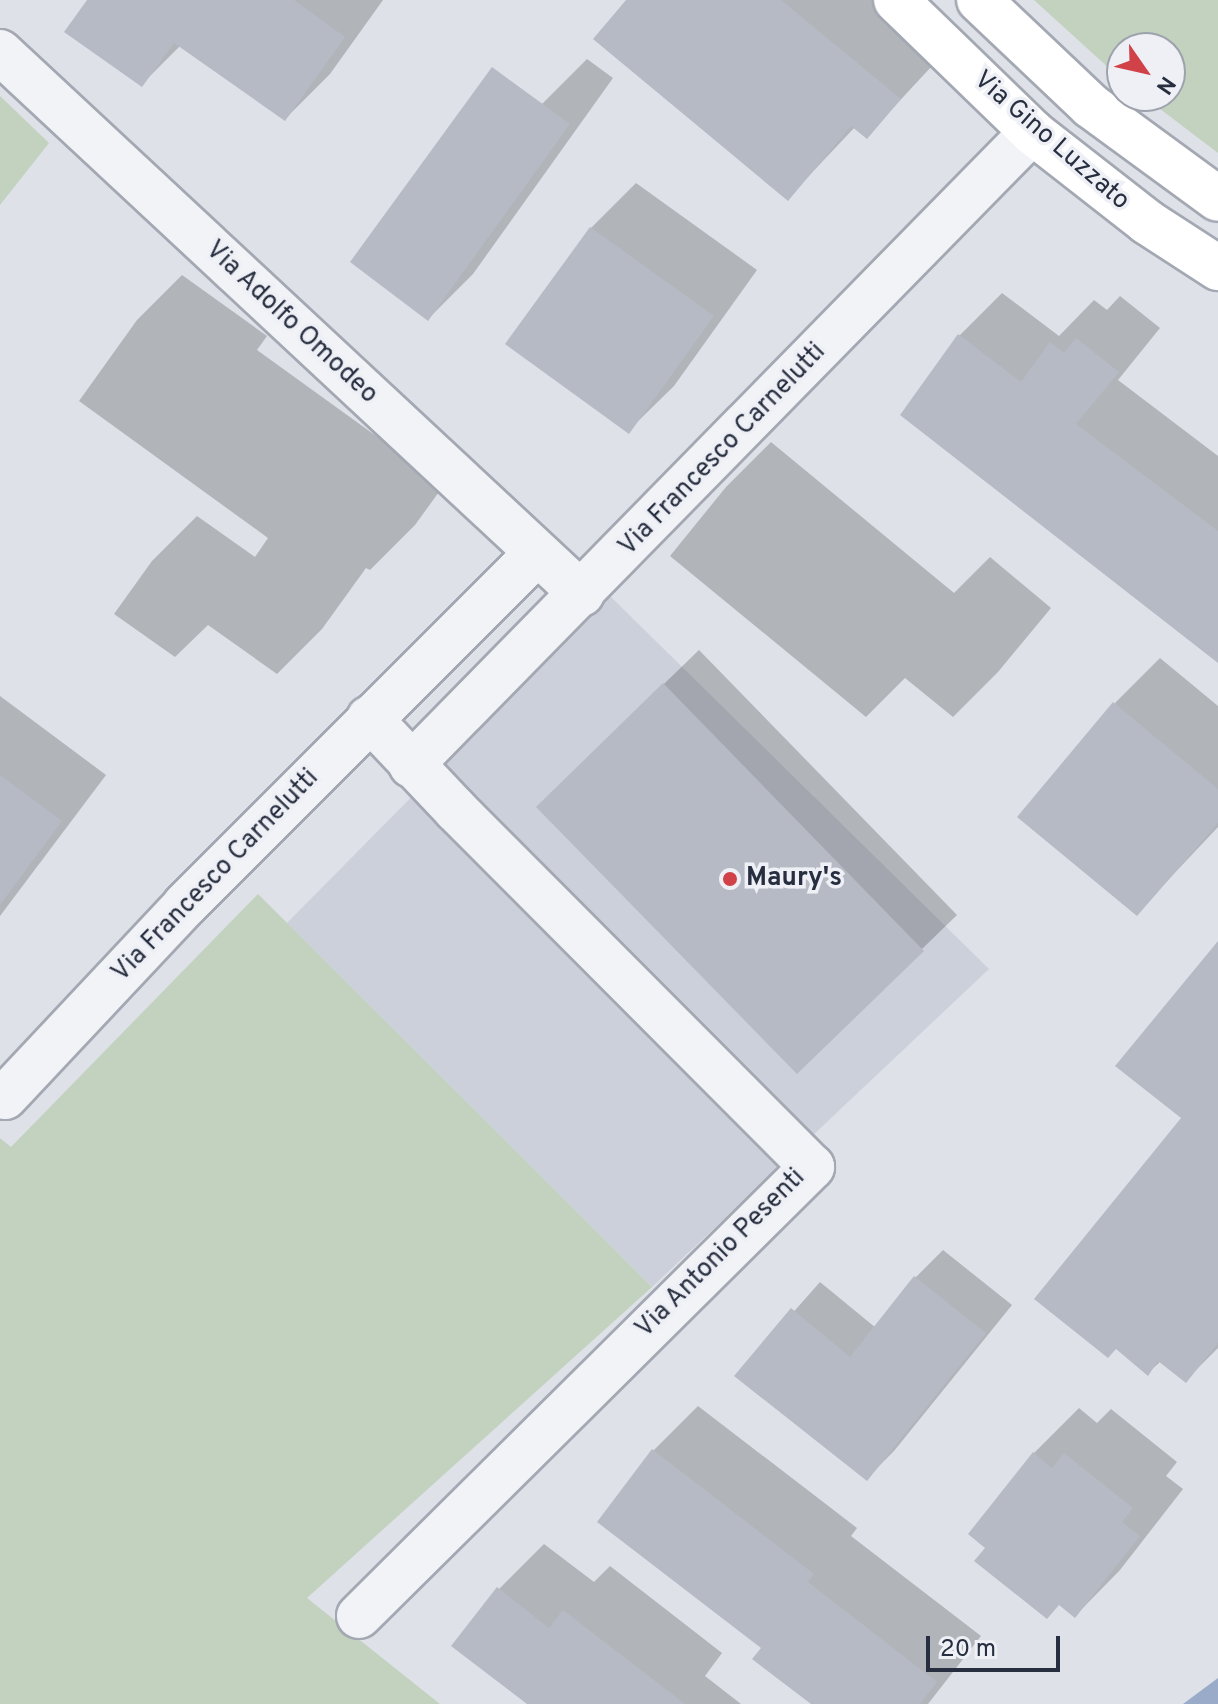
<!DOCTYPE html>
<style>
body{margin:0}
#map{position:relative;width:1218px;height:1704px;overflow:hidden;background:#dee1e8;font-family:Overpass,sans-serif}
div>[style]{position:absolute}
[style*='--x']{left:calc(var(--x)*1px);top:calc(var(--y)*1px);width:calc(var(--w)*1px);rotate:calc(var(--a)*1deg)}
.built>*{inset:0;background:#ccd0da}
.green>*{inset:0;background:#c2d2bf}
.water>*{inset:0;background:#99abc9}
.shadow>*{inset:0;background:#0003}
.building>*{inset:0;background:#b6bac5}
.roads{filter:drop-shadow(2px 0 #a3a8b2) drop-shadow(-2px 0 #a3a8b2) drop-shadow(0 2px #a3a8b2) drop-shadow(0 -2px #a3a8b2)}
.minor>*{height:44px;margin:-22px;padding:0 22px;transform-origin:22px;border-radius:22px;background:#f1f3f6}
.major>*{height:44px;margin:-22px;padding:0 22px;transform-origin:22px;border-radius:22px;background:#fff}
.dots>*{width:22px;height:22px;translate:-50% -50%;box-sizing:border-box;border:4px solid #eef0f6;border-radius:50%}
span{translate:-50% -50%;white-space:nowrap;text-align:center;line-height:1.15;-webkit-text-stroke:7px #eef0f6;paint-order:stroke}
.street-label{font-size:26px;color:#272e3f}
.poi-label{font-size:26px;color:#272e3f;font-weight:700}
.left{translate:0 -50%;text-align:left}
.north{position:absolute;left:1106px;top:32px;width:80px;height:80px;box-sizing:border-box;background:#eef0f6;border:2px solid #9ea2ad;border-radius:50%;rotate:124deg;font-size:22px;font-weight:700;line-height:32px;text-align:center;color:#272e3f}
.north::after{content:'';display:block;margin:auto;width:28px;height:36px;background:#d04148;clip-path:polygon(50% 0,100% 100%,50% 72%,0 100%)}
.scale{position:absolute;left:926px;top:1636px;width:134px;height:36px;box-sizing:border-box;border:4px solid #272e3f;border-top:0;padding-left:10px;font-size:24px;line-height:28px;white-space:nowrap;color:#272e3f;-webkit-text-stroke:6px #eef0f6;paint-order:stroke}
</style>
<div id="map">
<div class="built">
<i style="clip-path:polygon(610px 596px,989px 969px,652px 1287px,287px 923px)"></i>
</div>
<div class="green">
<i style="clip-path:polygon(1034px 0,1218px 0,1218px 153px,1143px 96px,1170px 96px,1170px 48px,1122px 48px,1122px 80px)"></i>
<i style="clip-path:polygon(0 96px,49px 143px,0 205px)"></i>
<i style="clip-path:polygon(258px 894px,652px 1287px,307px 1598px,440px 1704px,0 1704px,0 1138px,11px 1147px)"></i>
</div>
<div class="water">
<i style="clip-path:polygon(1218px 1678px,1218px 1704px,1183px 1704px)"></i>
</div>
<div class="shadow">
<i style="clip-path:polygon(90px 0,383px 0,330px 74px,285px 119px,181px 45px,141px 85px)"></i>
<i style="clip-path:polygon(628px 0,880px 0,944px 53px,867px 136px,855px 127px,788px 198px)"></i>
<i style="clip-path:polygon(587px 59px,613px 78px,473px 274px,428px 319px,541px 105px)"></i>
<i style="clip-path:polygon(636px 183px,757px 270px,674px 386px,628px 431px,508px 344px,591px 228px)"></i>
<i style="clip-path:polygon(182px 275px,267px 336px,257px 350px,444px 485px,415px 525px,370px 570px,366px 568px,322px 629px,277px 674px,208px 625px,175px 657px,114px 614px,152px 561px,197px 516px,255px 557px,268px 538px,79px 401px,137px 320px)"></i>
<i style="clip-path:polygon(1002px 293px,1059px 336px,1094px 300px,1107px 310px,1120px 296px,1160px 328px,1118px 380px,1218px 456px,1218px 656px,959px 336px)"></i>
<i style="clip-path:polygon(771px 442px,954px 593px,990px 557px,1051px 608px,998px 672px,953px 717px,905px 678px,866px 717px,670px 556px,726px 487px)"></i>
<i style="clip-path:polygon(699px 650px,957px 915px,922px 949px,573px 772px)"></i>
<i style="clip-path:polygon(1160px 658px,1218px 706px,1218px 827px,1136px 914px,1115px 703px)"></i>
<i style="clip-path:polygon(0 696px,106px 775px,0 916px)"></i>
<i style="clip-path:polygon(1218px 944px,1218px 1348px,1186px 1380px,1161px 1361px,1148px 1373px,1183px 1117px)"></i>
<i style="clip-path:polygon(943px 1250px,1012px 1305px,894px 1451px,867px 1478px,737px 1376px,820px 1282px,876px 1328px,915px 1278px)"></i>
<i style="clip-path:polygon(698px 1406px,857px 1528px,851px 1536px,981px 1636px,928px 1704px,814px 1704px,764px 1648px,653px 1451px)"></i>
<i style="clip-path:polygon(1079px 1408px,1097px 1423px,1111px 1409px,1177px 1462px,1166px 1476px,1183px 1489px,1120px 1570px,1075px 1616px,988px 1548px,1034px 1453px)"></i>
<i style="clip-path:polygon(544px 1544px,594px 1582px,610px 1566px,722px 1653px,705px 1676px,741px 1704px,531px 1704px,499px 1589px)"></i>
</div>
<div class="building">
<i style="clip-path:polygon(87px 0,294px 0,345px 37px,285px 121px,174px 43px,142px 87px,64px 32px)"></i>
<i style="clip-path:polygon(626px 0,781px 0,901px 99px,867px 139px,851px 126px,788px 201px,593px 39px)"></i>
<i style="clip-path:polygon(492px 67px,570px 124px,428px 321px,350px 262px)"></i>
<i style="clip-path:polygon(590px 227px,714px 316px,629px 434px,505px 344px)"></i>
<i style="clip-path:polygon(958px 334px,1021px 382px,1050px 342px,1064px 353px,1076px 338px,1119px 372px,1076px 424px,1218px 531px,1218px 663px,900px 415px)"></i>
<i style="clip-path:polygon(663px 683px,924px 951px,797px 1074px,536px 807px)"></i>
<i style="clip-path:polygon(1113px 702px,1218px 789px,1218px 823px,1137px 916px,1017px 817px)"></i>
<i style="clip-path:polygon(0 775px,62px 821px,0 905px)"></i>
<i style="clip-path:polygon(1218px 941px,1218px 1343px,1186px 1383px,1158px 1361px,1148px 1376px,1116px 1349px,1108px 1358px,1034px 1299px,1181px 1118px,1115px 1066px)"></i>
<i style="clip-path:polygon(914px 1276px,986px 1333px,867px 1481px,734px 1376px,791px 1308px,850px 1357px)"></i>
<i style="clip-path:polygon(652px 1449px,814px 1574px,808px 1582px,937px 1682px,920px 1704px,811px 1704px,752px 1659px,761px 1648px,597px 1522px)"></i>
<i style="clip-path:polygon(1033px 1452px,1052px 1468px,1064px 1453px,1133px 1508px,1122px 1522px,1140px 1536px,1075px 1618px,1059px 1605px,1047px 1619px,974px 1561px,985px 1548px,968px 1534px)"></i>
<i style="clip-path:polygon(497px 1587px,549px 1628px,563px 1610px,685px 1704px,527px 1704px,451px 1646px)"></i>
</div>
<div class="roads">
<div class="minor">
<i style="--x:0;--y:52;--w:795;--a:42.96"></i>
<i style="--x:411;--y:765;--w:887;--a:-45.55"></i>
<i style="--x:0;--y:1093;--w:6;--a:39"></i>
<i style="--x:5;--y:1097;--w:263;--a:-46.8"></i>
<i style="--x:185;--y:905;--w:498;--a:-45"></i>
<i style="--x:359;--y:1616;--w:638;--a:-44.75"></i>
<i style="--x:812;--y:1167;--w:506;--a:-134.92"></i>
<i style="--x:455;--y:809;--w:125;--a:-133.4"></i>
</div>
<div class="major">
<i style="--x:896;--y:0;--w:190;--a:44.1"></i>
<i style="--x:1032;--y:132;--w:146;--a:38"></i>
<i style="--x:1147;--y:222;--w:85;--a:32.9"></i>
<i style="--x:979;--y:0;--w:154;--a:43.4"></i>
<i style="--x:1091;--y:106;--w:157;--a:36.2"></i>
</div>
</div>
<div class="dots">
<i style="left:730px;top:879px;background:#d04148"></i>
</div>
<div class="street-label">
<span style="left:1051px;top:141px;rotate:41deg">Via Gino Luzzato</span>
<span style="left:291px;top:323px;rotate:43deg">Via Adolfo Omodeo</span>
<span style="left:723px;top:450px;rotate:-46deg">Via Francesco Carnelutti</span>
<span style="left:216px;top:876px;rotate:-46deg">Via Francesco Carnelutti</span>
<span style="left:721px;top:1254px;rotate:-45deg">Via Antonio Pesenti</span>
</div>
<div class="poi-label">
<span class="left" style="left:746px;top:879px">Maury's</span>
</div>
<div class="north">N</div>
<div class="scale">20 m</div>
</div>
